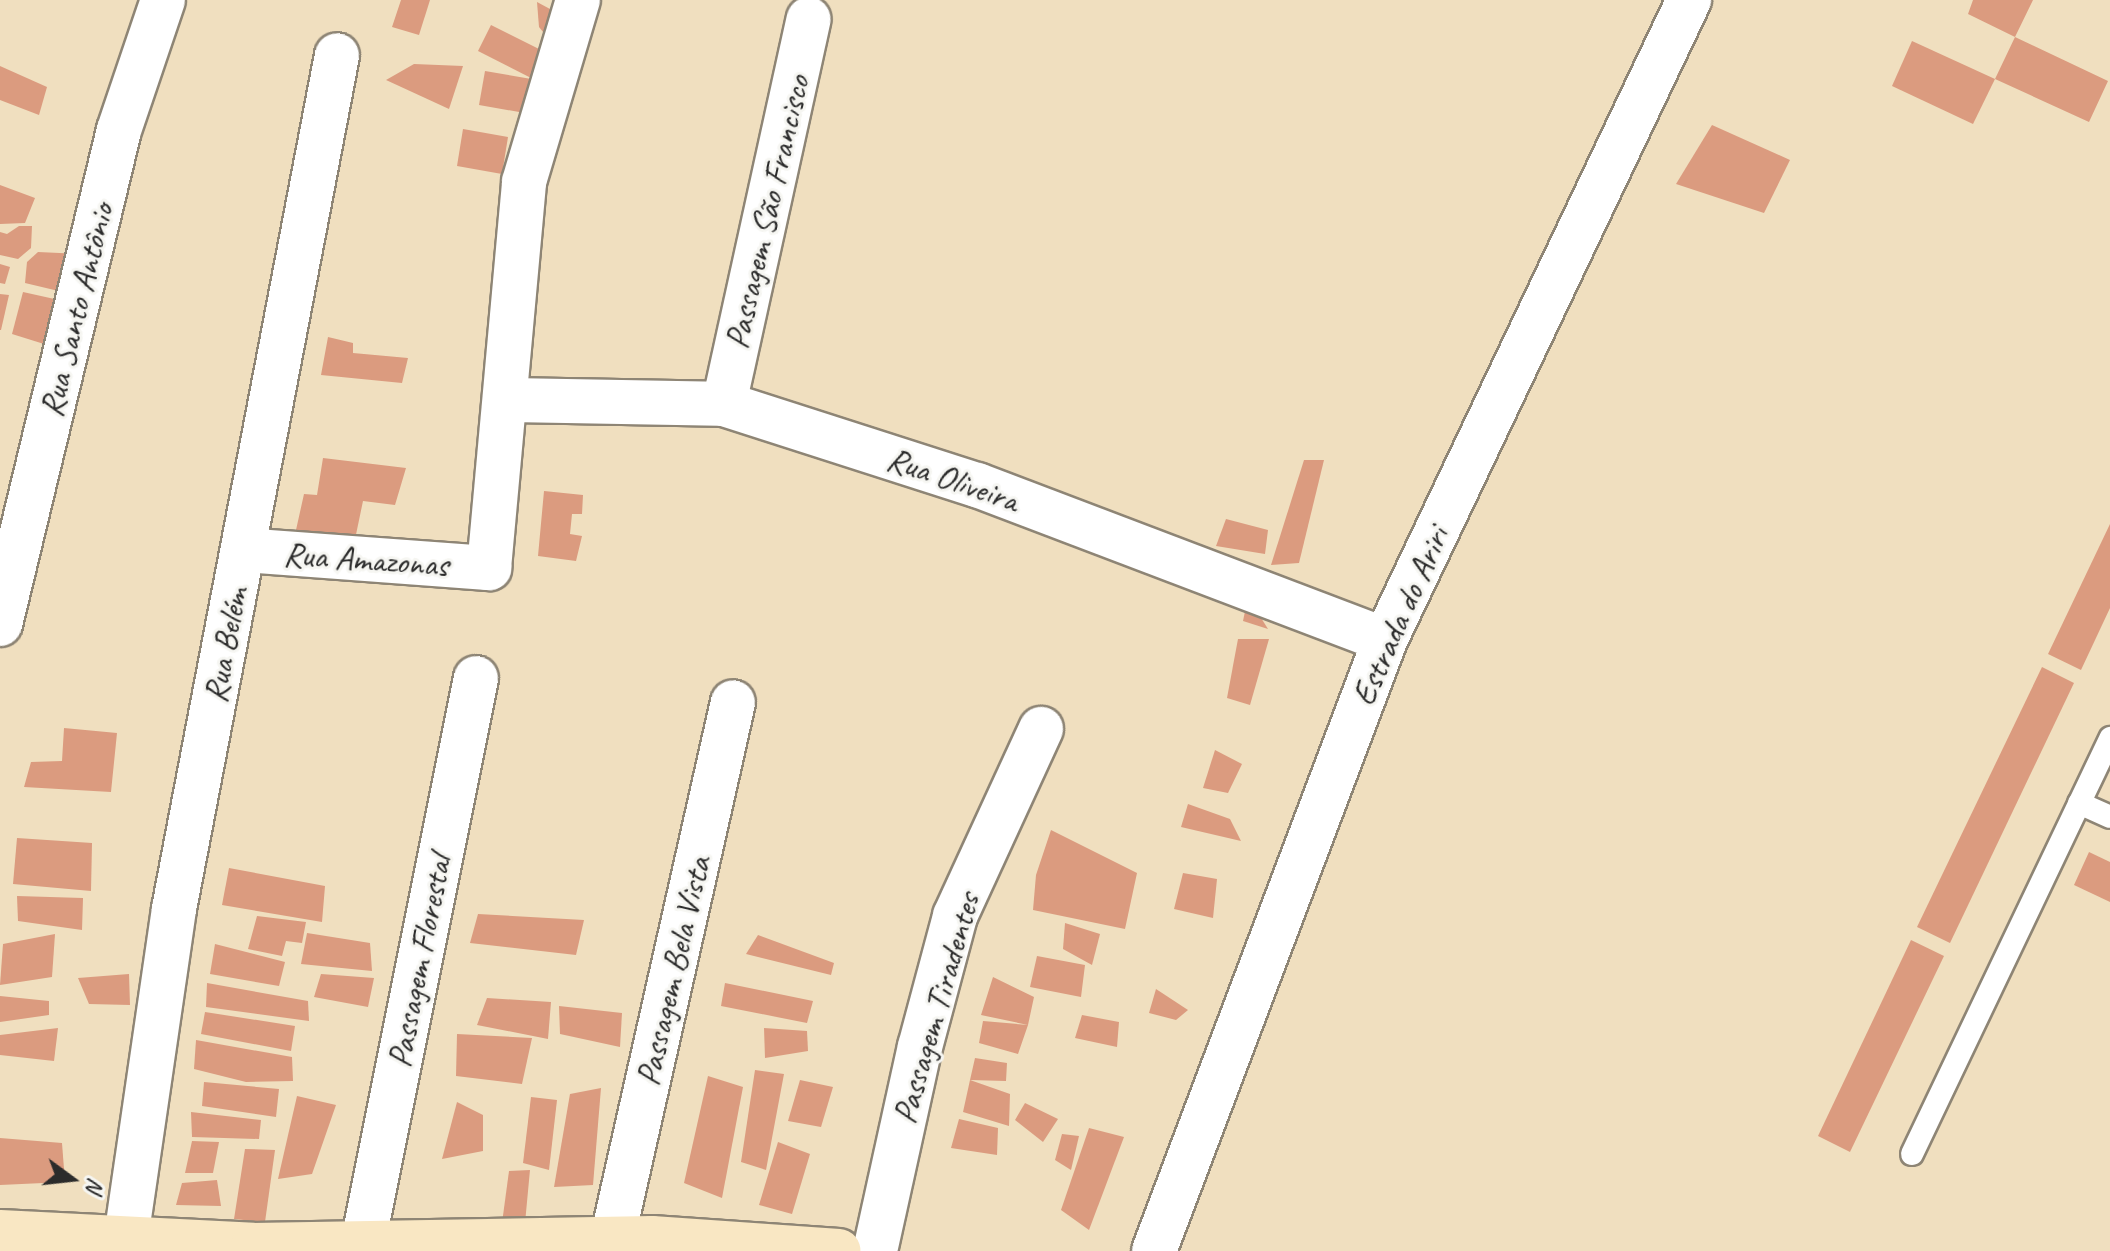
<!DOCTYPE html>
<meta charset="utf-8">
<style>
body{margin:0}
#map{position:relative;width:2110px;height:1251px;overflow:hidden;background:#f0dfbf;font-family:Caveat,sans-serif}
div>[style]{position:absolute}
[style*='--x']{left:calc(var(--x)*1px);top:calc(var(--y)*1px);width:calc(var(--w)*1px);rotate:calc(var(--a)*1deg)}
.building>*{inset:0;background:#db9b7f}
.roads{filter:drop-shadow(2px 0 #8e8575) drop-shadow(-2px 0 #8e8575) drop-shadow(0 2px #8e8575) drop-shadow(0 -2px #8e8575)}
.service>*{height:22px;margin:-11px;padding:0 11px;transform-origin:11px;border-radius:11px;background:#fff}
.minor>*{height:44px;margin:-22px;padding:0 22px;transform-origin:22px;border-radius:22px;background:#fff}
.secondary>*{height:44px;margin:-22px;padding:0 22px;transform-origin:22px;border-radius:22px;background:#f9e7c3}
span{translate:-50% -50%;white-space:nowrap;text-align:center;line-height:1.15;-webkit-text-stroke:6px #f6f6f2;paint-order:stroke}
.street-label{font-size:34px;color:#2b2b2b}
.north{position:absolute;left:32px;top:1139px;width:80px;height:80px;-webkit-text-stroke:6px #f6f6f2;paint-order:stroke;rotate:105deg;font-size:22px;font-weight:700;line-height:32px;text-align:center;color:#2b2b2b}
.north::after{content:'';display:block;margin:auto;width:28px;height:36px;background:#2b2b2b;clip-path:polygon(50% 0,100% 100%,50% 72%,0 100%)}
</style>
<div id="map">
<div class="building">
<i style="clip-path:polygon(401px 0,430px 0,419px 35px,392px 27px)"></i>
<i style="clip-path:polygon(1973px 0,2033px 0,2015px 37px,2108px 81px,2089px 122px,1995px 79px,2015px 37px,1968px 14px)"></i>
<i style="clip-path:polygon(537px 2px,563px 16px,552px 43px,539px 27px)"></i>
<i style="clip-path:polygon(491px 25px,549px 54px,535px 80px,478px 51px)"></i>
<i style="clip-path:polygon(1912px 41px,1995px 79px,1973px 124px,1892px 86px)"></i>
<i style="clip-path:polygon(414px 64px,463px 66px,449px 109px,386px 80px)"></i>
<i style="clip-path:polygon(0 66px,47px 87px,39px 115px,0 100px)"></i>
<i style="clip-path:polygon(485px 71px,543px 81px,536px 115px,479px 105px)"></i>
<i style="clip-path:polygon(1712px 125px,1790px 160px,1764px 213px,1676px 184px)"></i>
<i style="clip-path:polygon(463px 129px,508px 137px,502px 174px,457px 166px)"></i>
<i style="clip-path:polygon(0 185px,35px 198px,25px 223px,0 224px)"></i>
<i style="clip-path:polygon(19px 226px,32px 226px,31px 248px,18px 259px,0 255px,0 232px,7px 234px)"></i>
<i style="clip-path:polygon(38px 252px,81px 254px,67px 293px,25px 283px,27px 262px)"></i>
<i style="clip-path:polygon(0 264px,10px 267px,5px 284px,0 283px)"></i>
<i style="clip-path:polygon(23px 292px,68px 302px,60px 349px,12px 334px)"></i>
<i style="clip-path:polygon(0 294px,9px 295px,1px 330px,0 330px)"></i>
<i style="clip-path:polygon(328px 337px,353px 343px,353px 353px,408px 358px,402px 383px,321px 375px)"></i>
<i style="clip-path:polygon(323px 458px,406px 468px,395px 505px,363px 501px,353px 549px,294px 539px,304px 494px,317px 495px)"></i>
<i style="clip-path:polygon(1304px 460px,1324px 460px,1299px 563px,1271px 565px)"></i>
<i style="clip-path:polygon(544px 491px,583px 495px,582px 514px,572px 514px,570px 534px,582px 536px,576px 561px,538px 556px)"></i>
<i style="clip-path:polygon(1226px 519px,1268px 530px,1265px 554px,1216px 546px)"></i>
<i style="clip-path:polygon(2110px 524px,2110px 608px,2081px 670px,2048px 654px)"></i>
<i style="clip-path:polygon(1248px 597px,1268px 629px,1243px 621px)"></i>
<i style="clip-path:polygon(1238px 639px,1269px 639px,1250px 705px,1227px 698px)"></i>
<i style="clip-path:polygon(2042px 667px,2074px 683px,1950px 943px,1917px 927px)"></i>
<i style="clip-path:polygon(64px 728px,117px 733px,111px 792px,24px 787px,31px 762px,62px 761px)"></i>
<i style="clip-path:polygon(1215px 750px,1242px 764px,1228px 793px,1203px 788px)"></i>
<i style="clip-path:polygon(1188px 804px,1230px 819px,1241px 841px,1181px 827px)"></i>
<i style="clip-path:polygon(1051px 830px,1137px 873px,1125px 929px,1033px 910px,1036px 875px)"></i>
<i style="clip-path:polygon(17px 838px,92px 843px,91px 891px,13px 884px)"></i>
<i style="clip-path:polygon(2089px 852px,2110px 862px,2110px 902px,2074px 885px)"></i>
<i style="clip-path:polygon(229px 868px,325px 886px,322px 922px,222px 905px)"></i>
<i style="clip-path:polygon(1183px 873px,1217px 879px,1213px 918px,1174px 909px)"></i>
<i style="clip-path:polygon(17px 896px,83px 898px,82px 930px,18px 921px)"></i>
<i style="clip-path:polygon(478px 914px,584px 920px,576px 955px,470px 943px)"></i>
<i style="clip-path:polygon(257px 916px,306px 922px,302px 943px,286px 941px,282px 956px,248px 949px)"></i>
<i style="clip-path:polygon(1065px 923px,1100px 934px,1092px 965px,1063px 949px)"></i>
<i style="clip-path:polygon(307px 933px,370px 943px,372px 971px,301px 964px)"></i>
<i style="clip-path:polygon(55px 934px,52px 977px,0 985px,3px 944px)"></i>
<i style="clip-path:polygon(758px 935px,834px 963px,831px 975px,746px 954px)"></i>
<i style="clip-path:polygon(1911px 940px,1944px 956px,1850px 1152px,1818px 1136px)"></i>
<i style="clip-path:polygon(215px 944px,285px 962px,279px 986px,210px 974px)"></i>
<i style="clip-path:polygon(1037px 956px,1085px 965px,1081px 997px,1030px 987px)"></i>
<i style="clip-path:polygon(129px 974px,130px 1005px,89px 1004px,78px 978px)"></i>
<i style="clip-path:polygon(321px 974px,374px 978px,368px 1007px,314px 997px)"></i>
<i style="clip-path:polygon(993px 977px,1034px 997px,1028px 1025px,1018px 1054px,979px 1043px,983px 1021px,1028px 1025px,981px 1015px)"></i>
<i style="clip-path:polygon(207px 983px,308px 1001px,309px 1021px,206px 1007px)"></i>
<i style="clip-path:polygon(725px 983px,813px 1001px,807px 1023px,721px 1006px)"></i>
<i style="clip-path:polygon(1156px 989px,1188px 1010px,1176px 1020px,1149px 1013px)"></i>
<i style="clip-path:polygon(0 996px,49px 1001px,49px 1015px,0 1022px)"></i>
<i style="clip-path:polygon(487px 998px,551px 1002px,548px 1039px,477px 1025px)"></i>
<i style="clip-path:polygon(559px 1006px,622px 1013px,620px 1047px,560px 1034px)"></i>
<i style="clip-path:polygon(205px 1012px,295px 1026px,291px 1051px,201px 1034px)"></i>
<i style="clip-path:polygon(1082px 1015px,1119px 1022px,1117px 1047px,1075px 1038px)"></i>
<i style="clip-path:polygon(58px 1028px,54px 1061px,0 1055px,0 1035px)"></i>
<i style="clip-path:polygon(764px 1028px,807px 1031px,808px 1051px,765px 1058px)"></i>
<i style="clip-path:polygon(457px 1034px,532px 1038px,522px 1084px,456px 1076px)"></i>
<i style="clip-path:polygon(196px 1040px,292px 1057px,293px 1081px,246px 1082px,194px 1069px)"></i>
<i style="clip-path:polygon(975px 1058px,1007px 1063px,1006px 1081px,970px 1080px,1010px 1094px,1009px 1126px,963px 1112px,970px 1080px)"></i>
<i style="clip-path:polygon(755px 1070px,784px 1074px,766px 1170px,741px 1162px)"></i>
<i style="clip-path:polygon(708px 1076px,743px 1087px,722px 1198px,684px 1183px)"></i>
<i style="clip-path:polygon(800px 1080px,833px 1087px,821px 1127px,788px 1121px)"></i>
<i style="clip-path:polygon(204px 1082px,279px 1089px,276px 1117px,202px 1106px)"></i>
<i style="clip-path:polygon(601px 1088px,593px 1185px,554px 1187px,570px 1094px)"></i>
<i style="clip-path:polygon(297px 1096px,336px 1105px,312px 1174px,278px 1179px)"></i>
<i style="clip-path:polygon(531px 1097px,557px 1100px,549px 1170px,523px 1163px)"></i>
<i style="clip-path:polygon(457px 1102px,483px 1115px,483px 1151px,442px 1159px)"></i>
<i style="clip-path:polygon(1025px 1103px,1058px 1119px,1043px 1142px,1015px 1120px)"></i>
<i style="clip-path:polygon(191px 1112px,261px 1120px,259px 1139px,192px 1137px)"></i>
<i style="clip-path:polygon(959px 1119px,998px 1128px,997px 1155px,951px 1148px)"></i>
<i style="clip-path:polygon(1089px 1128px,1124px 1137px,1089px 1230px,1061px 1210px)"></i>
<i style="clip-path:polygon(1062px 1134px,1079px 1136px,1071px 1170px,1055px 1160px)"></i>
<i style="clip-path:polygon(0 1138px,62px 1143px,65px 1182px,0 1185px)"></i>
<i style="clip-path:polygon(192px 1141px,219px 1142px,213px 1173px,185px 1173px)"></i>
<i style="clip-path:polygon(778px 1142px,810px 1154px,792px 1214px,759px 1205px)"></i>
<i style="clip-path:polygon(245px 1149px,275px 1150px,265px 1222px,234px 1219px)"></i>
<i style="clip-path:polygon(530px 1170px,525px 1223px,502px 1223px,509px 1171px)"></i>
<i style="clip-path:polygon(217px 1180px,221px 1206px,176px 1205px,182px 1183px)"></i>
</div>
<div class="roads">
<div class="service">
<i style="--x:2079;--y:803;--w:34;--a:24"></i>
<i style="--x:1912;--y:1154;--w:461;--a:-64.5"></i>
</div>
<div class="minor">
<i style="--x:505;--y:400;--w:219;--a:1"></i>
<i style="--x:724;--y:404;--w:266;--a:17.8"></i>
<i style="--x:977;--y:485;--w:436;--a:20.8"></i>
<i style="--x:724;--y:404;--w:394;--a:-77.6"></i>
<i style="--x:243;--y:550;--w:247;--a:4.2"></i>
<i style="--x:489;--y:568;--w:388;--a:-84.8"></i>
<i style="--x:524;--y:182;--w:190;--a:-73.5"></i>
<i style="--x:0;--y:624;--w:508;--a:-76.46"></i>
<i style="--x:119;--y:130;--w:137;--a:-71.3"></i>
<i style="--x:126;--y:1238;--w:332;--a:-81.7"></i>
<i style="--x:174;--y:909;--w:869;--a:-79.19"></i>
<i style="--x:612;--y:1240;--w:551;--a:-77.32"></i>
<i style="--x:363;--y:1243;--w:576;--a:-78.69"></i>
<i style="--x:875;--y:1251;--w:209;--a:-77.6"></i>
<i style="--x:920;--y:1047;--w:136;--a:-75"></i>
<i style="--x:955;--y:916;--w:206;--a:-65.3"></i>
<i style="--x:1154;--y:1251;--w:653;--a:-69.29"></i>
<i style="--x:1385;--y:640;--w:709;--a:-64.59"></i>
</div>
<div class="secondary">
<i style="--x:0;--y:1232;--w:253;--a:2.9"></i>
<i style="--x:253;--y:1245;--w:399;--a:-1"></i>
<i style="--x:652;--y:1238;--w:187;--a:4"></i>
</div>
</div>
<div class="street-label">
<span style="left:767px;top:212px;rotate:-77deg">Passagem São Francisco</span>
<span style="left:76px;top:310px;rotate:-76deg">Rua Santo Antônio</span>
<span style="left:953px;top:479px;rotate:19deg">Rua Oliveira</span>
<span style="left:366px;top:559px;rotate:4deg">Rua Amazonas</span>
<span style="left:1400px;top:616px;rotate:-66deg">Estrada do Ariri</span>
<span style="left:225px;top:645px;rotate:-79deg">Rua Belém</span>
<span style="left:419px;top:961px;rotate:-79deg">Passagem Florestal</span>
<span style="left:673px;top:971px;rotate:-77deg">Passagem Bela Vista</span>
<span style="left:936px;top:1008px;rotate:-74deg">Passagem Tiradentes</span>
</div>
<div class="north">N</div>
</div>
